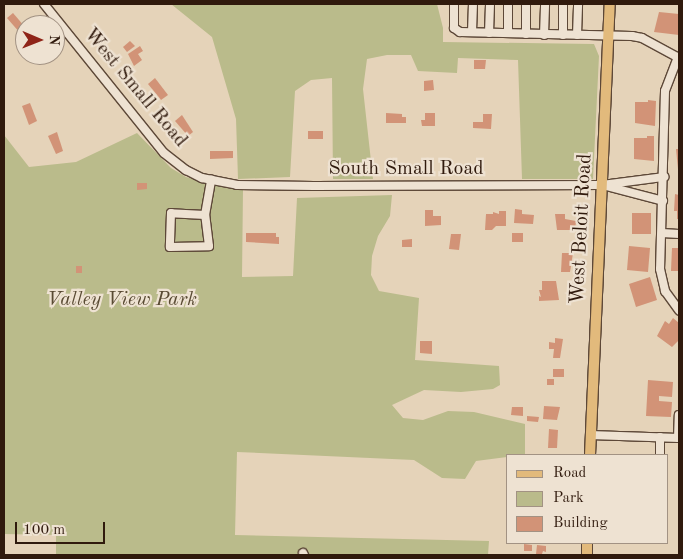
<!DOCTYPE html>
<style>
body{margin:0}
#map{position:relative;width:683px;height:559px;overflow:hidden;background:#e5d3b9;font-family:"Old Standard TT",serif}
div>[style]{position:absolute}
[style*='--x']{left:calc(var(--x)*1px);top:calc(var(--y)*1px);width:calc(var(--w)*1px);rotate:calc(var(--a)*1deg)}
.green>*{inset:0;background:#babb8b}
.building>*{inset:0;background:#d29377}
.roads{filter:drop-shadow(1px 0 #5d4838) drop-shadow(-1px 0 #5d4838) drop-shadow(0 1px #5d4838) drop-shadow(0 -1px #5d4838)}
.minor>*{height:8px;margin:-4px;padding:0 4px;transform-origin:4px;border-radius:4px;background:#eee2d2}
.major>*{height:10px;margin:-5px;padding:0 5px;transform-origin:5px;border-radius:5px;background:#e2ba7c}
span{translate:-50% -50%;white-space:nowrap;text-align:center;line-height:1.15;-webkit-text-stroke:4.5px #eee2d2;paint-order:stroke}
.street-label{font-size:20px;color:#301a0d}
.park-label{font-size:20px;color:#594a33;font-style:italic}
.frame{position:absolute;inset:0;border:5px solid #301a0d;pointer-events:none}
.legend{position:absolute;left:506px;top:454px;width:162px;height:90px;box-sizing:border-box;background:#eee2d2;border:1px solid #a29283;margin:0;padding:6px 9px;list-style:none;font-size:15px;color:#301a0d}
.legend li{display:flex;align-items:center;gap:10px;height:25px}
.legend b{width:25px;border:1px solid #a29283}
.north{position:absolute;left:15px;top:15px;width:50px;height:50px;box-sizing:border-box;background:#eee2d2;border:1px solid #a29283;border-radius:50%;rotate:91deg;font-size:14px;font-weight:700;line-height:20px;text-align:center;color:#301a0d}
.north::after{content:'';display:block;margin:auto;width:18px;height:22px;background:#8f2418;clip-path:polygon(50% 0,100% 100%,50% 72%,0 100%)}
.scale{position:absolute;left:15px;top:522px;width:90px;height:22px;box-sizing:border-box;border:2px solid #301a0d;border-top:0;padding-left:6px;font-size:15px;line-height:18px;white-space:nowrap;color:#301a0d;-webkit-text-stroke:4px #eee2d2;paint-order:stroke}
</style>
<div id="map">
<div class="green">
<i style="clip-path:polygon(171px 4px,437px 4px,443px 28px,443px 42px,594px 44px,599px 56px,593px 179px,522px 179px,518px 60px,458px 58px,457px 73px,418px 71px,411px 55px,387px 55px,367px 59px,363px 89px,373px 179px,333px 179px,332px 78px,311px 80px,295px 91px,290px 177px,238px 179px,236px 119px,212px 37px)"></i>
<i style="clip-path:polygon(137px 133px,171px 168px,186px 177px,226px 188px,243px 190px,242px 277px,293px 276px,297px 198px,392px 195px,390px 216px,378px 236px,372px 256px,371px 275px,379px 291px,419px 298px,415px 360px,499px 366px,500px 385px,493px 389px,461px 392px,424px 390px,392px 405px,403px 418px,423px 420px,448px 411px,474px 412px,525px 424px,525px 455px,507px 455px,507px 457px,476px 461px,465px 479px,442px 478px,414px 460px,237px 452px,235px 535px,489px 541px,488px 555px,56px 555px,56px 535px,4px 534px,4px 135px,29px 167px,76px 162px)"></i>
</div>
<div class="building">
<i style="clip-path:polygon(659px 12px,679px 14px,679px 35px,654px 32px)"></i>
<i style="clip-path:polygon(13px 13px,25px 27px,25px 30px,20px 33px,7px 18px)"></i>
<i style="clip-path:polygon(130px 41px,135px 46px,127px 52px,123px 47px)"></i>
<i style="clip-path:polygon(140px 46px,143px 51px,138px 54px,142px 60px,134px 66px,128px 54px)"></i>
<i style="clip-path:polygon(474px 60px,486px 60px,485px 69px,474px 69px)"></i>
<i style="clip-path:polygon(155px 78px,168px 95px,161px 100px,148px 84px)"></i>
<i style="clip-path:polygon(433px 80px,434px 90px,424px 91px,424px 81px)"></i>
<i style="clip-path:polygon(648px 100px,656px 101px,655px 126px,635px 123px,635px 102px,648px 102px)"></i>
<i style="clip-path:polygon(30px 103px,37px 121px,29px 125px,22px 106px)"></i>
<i style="clip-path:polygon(386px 113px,402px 114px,402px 117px,406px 117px,406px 123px,386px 123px)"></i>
<i style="clip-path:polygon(425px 113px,435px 113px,435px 126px,422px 126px,421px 120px,425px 120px)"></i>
<i style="clip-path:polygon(483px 114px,492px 114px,491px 129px,473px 128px,473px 122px,483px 122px)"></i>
<i style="clip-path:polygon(182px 115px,193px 132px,188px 136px,175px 121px)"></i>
<i style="clip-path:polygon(308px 131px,323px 131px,323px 139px,308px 139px)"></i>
<i style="clip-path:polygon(57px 132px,63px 151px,56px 154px,48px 136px)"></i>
<i style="clip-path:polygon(647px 136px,654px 136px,654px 161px,634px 159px,634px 138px,647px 138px)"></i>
<i style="clip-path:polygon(676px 149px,679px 149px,679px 169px,678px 169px)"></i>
<i style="clip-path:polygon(210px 151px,233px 151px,233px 158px,210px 159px)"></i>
<i style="clip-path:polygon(137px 183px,147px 183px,147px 189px,137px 190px)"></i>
<i style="clip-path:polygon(675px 194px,679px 195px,679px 219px,677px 219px,677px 211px,674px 211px)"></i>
<i style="clip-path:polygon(515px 209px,522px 210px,522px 214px,534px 215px,533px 224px,514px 223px)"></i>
<i style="clip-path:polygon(425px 210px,433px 210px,433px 216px,441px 216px,441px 225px,425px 226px)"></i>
<i style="clip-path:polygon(499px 211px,506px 211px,506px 226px,496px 226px,492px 230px,485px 230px,486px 214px,493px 214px,493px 212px,499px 214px)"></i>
<i style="clip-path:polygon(632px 213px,651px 213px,651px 234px,632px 234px)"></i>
<i style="clip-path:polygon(555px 214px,565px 214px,565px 219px,576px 221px,575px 230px,557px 230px)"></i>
<i style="clip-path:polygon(246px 233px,276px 233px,276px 237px,279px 237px,279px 244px,246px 242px)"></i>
<i style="clip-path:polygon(512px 233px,523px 233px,523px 242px,512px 242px)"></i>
<i style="clip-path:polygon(451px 234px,461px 234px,459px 250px,449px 249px)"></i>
<i style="clip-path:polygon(412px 239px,412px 247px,402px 247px,402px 240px)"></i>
<i style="clip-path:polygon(629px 246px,650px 248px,648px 272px,627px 270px)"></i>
<i style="clip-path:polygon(672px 248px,679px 248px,679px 271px,671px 271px)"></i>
<i style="clip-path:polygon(562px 253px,573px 253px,570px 272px,561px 272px)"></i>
<i style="clip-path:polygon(76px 266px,82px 266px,82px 273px,76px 273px)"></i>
<i style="clip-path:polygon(650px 277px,657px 300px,636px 307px,629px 284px)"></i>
<i style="clip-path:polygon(542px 281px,556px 281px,559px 300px,539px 301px,539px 296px,541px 297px,539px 290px,542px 290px)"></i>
<i style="clip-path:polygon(673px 318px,679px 323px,679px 340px,672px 347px,657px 336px,665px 321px,669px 324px)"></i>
<i style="clip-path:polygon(555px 338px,563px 339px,560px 358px,553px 358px,554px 349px,549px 349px,549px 342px,555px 343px)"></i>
<i style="clip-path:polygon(420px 341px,432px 341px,432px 354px,420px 353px)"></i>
<i style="clip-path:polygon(553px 369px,564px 369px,564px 377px,553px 377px)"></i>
<i style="clip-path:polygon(547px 379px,554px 379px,554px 385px,547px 385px)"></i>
<i style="clip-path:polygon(648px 380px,673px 382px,672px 397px,659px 396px,659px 401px,672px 402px,671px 417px,646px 416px)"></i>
<i style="clip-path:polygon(544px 406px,560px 407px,557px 420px,543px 419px)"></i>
<i style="clip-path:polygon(512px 407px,523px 407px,523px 416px,511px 415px)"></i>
<i style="clip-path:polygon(527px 416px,539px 417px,538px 422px,527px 421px)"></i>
<i style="clip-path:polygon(549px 429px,558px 430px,557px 448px,548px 448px)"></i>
<i style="clip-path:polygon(524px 544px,532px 545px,532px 551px,524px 551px)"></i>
<i style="clip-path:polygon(537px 545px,546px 546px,546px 552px,543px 551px,542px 554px,536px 554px)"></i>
</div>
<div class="roads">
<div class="minor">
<i style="--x:44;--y:4;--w:191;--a:51.2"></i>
<i style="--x:164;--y:153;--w:28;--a:38"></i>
<i style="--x:186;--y:170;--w:18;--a:27"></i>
<i style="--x:202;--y:178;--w:36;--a:11"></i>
<i style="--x:237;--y:185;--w:77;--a:0.7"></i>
<i style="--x:314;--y:186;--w:288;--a:-0.2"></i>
<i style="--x:602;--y:185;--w:63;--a:-7.4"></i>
<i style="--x:454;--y:4;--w:24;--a:90"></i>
<i style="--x:454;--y:28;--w:7;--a:34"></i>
<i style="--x:460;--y:32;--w:172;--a:1.3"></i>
<i style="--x:632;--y:36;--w:10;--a:11"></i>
<i style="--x:642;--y:38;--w:42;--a:28.4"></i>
<i style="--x:563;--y:4;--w:31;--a:90"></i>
<i style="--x:472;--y:32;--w:28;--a:-88"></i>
<i style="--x:489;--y:33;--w:29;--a:-88"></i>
<i style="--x:508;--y:33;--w:29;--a:-90"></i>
<i style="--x:526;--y:34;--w:30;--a:-90"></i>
<i style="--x:544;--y:35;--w:31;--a:-88"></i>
<i style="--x:577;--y:35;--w:31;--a:-88"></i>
<i style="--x:678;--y:57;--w:36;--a:111"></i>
<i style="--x:665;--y:91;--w:178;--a:91.6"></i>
<i style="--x:660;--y:269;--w:23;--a:77"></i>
<i style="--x:665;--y:291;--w:24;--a:54"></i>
<i style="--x:606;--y:186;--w:59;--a:14.7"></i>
<i style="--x:205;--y:215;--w:34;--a:-177"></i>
<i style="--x:171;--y:213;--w:34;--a:92"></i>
<i style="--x:170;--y:247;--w:39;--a:-1"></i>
<i style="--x:209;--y:246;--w:31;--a:-97"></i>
<i style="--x:205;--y:215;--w:36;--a:-80"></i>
<i style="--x:662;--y:233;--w:17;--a:3"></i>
<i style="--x:590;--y:435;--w:89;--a:1.9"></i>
<i style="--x:678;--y:438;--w:23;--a:-88"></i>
<i style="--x:660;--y:455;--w:18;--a:-90"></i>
<i style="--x:303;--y:553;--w:2;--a:63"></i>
</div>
<div class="major">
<i style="--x:590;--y:455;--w:451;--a:-87.5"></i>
<i style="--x:587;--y:555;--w:12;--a:-90"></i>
</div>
</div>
<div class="street-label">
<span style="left:135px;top:88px;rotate:50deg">West Small Road</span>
<span style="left:406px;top:169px">South Small Road</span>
<span style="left:582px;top:229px;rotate:-87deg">West Beloit Road</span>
</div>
<div class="park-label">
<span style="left:122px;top:300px">Valley View Park</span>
</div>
<div class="frame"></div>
<ul class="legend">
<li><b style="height:6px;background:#e2ba7c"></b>Road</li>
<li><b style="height:14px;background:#babb8b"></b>Park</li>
<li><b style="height:14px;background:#d29377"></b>Building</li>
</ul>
<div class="north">N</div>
<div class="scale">100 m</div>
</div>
